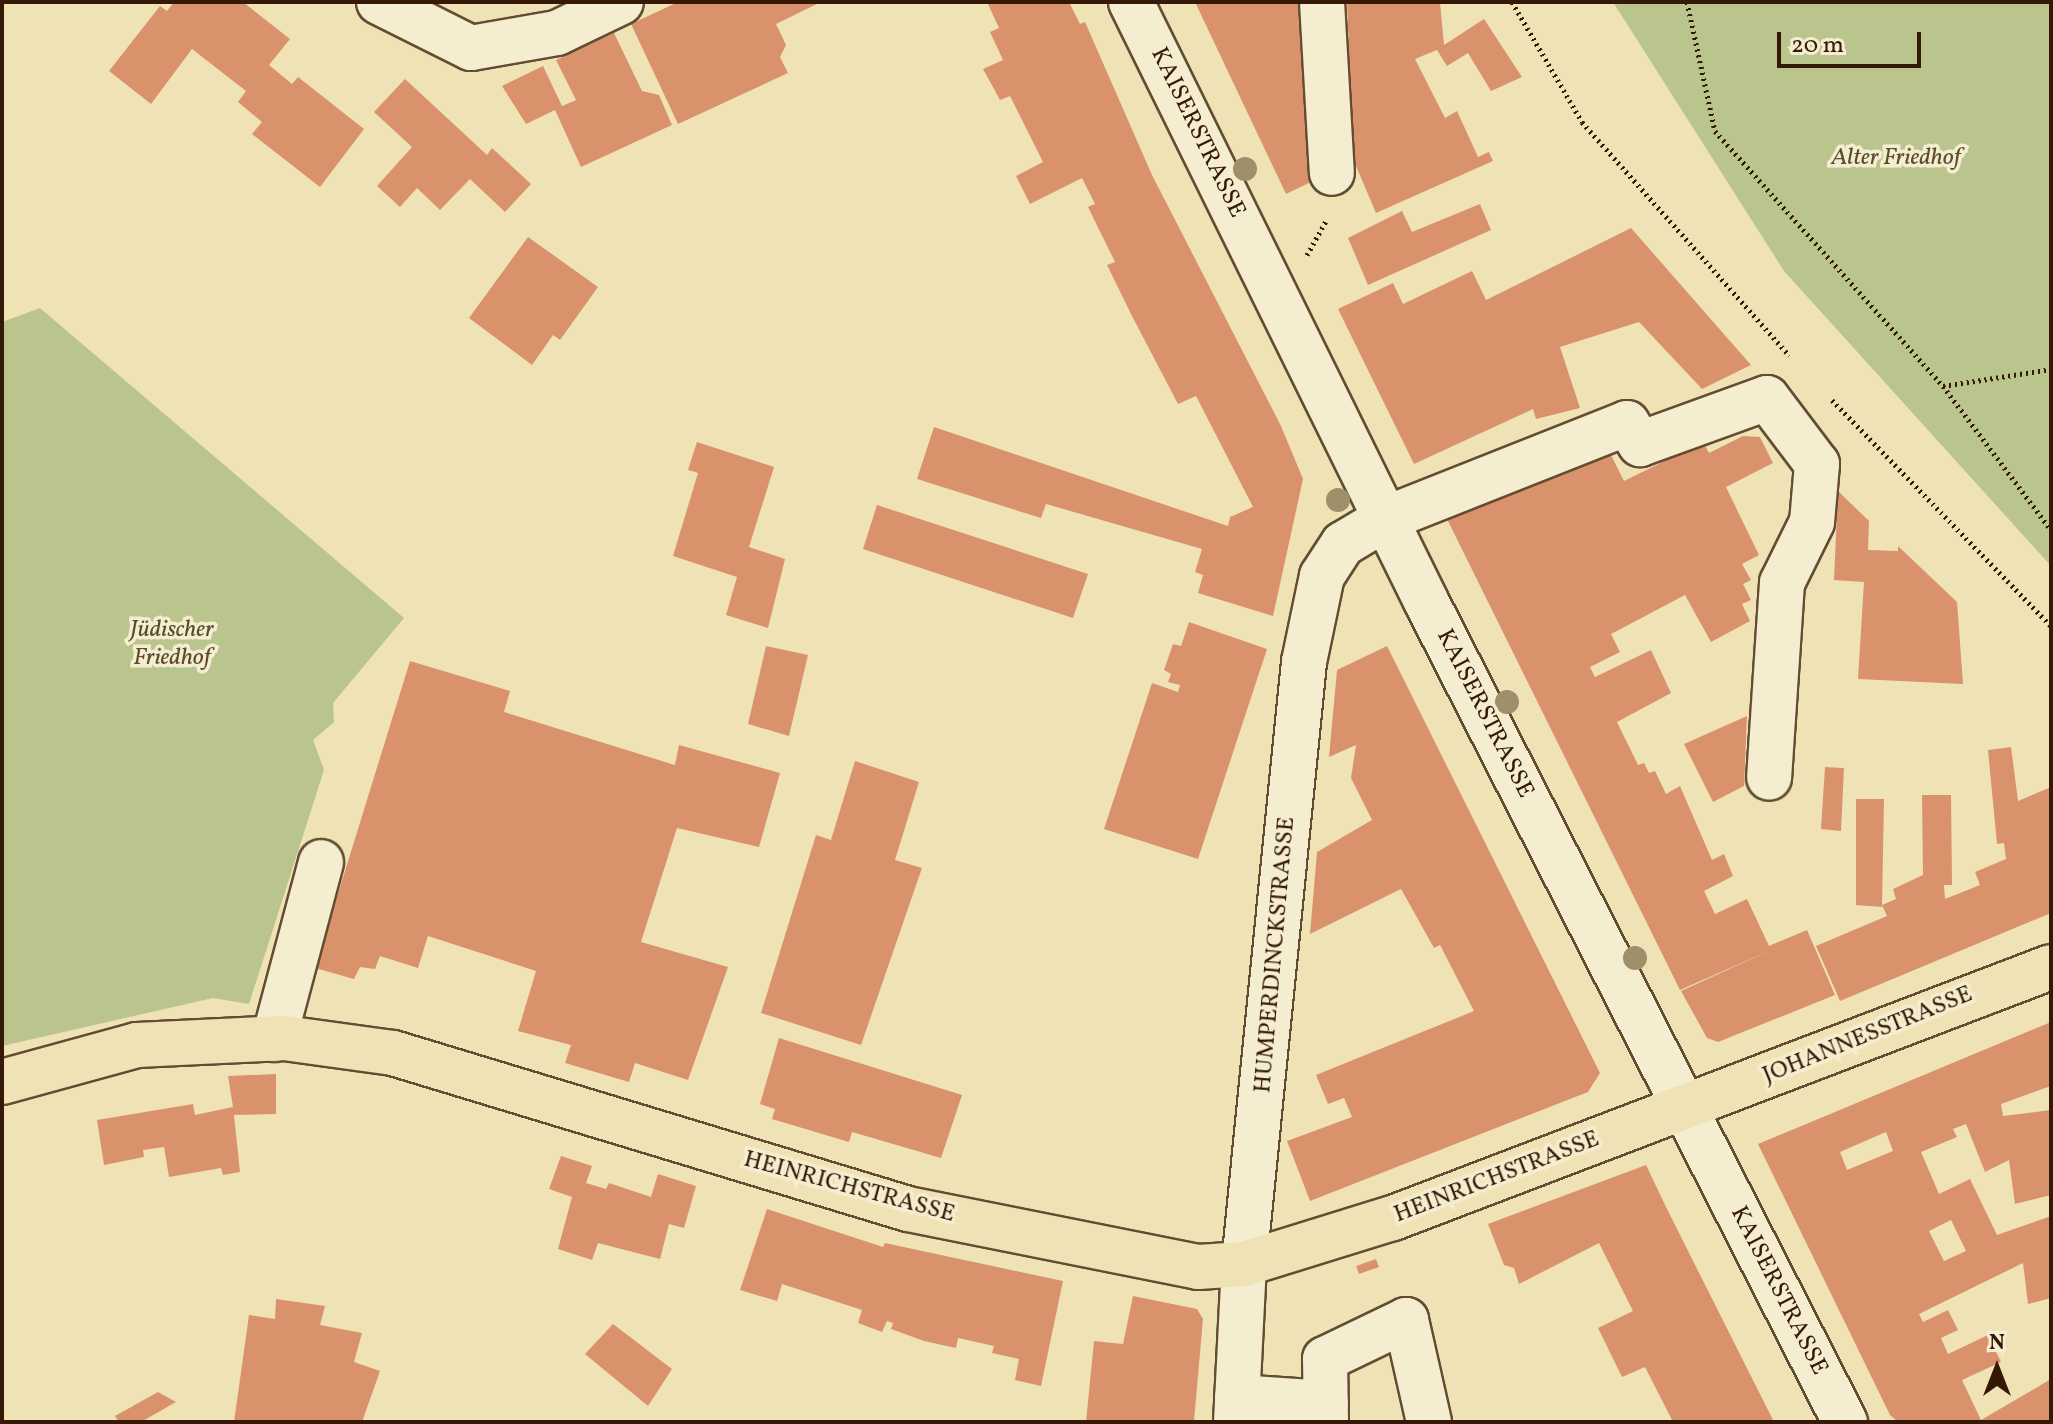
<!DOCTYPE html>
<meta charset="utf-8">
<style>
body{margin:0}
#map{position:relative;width:2053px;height:1424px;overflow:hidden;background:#efe3b6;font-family:Vollkorn,serif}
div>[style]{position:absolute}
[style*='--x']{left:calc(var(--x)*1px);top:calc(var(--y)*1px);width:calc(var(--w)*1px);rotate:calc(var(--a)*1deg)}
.green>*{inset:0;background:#bac48d}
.building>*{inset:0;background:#da926c}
.path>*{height:5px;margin-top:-2.5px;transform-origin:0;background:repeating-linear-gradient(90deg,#351906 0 2px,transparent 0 6px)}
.roads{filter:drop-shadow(2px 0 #644c32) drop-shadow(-2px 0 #644c32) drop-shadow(0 2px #644c32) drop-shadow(0 -2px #644c32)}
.minor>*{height:44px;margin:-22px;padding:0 22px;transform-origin:22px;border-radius:22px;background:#f5edd0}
.major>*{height:44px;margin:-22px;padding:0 22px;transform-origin:22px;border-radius:22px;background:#efe3b6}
.trees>*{width:24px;height:24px;margin:-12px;border-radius:50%;background:#9f906b}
span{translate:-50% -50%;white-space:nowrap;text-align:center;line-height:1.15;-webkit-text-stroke:7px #f5edd0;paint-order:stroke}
.street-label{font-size:24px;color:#351906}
.park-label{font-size:24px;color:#5d4c2e;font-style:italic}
.frame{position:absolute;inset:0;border:4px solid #351906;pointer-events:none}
.north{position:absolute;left:1957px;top:1328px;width:80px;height:80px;-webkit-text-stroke:6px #f5edd0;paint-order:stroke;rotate:0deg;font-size:22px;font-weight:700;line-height:32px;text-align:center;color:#351906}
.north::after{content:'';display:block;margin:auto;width:28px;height:36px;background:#351906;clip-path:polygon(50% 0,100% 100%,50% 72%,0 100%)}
.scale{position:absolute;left:1777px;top:32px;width:144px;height:36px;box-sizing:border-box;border:4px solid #351906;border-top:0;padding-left:10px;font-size:24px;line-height:28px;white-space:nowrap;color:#351906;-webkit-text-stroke:6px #f5edd0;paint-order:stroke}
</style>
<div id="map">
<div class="green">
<i style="clip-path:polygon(1613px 2px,2051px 2px,2051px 566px,1784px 271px)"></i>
<i style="clip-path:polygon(40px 308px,404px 618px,333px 703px,334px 722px,313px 740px,324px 770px,249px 1004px,213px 998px,2px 1046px,2px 322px)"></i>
</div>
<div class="building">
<i style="clip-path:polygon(174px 2px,243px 2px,290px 39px,269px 65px,292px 84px,298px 77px,364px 129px,320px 187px,252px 134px,262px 122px,238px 102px,246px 91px,192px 49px,151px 104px,109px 71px,160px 6px,167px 11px)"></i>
<i style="clip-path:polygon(678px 2px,821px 2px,776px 24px,786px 45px,780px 57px,788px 73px,678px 124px,631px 24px)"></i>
<i style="clip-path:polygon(987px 2px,1069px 2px,1080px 24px,1085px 22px,1152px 175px,1281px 426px,1303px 479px,1273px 616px,1198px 593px,1203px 575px,1195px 572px,1202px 549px,1046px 504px,1041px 518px,917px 479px,934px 427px,1228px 526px,1230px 517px,1253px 507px,1196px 396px,1178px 404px,1132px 316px,1107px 265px,1115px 262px,1088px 207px,1095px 204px,1082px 178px,1030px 204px,1016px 176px,1043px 162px,1010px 96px,1000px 100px,983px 69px,1003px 60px,990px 32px,999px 28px)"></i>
<i style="clip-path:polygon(1195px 2px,1304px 2px,1313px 181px,1286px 194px)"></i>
<i style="clip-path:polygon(1347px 2px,1440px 2px,1444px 45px,1484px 19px,1522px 77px,1491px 91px,1468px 53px,1447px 66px,1437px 50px,1415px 59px,1445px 118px,1457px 111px,1478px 157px,1489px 152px,1493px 161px,1376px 213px,1353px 159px)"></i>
<i style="clip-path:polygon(614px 33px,642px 91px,659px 95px,672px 125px,581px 167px,555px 110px,526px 124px,502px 86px,543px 66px,562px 106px,576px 100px,556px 60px)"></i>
<i style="clip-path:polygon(405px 79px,487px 155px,492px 148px,531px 184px,505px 212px,470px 179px,440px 210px,417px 188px,400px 207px,377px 186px,412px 147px,374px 112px)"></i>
<i style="clip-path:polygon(1480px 204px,1491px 230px,1368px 285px,1348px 238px,1402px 211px,1412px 232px)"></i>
<i style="clip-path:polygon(1631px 228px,1751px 365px,1702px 389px,1639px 322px,1560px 347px,1580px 408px,1536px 419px,1533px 409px,1414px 464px,1338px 309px,1393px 283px,1403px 304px,1472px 271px,1486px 300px)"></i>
<i style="clip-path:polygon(528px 237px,598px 287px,560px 340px,553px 335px,532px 365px,469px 318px)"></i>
<i style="clip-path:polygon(1743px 436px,1760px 437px,1773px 463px,1726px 487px,1759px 555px,1742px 564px,1751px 580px,1743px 584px,1751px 600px,1742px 604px,1750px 621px,1711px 642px,1685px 595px,1611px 634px,1620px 652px,1590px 667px,1595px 677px,1651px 650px,1671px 693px,1617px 722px,1638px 765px,1644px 763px,1649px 773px,1655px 771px,1666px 794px,1680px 786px,1712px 860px,1724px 854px,1733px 876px,1704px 891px,1715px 914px,1747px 899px,1769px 946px,1807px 930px,1835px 995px,1718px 1042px,1707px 1038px,1681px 991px,1771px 950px,1680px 990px,1444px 513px,1608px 449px,1624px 481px,1703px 442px,1709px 453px)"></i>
<i style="clip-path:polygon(697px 442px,774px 467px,749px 547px,785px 559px,768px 628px,726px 615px,737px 577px,673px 556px,698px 473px,688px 470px)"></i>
<i style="clip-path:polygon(1838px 491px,1869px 521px,1868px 550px,1898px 551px,1898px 546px,1957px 602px,1963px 684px,1858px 679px,1864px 582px,1834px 580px)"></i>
<i style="clip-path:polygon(877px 505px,1088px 574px,1073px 618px,863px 549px)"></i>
<i style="clip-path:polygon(1189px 622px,1267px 649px,1198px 859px,1104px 829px,1152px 683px,1178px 692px,1180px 685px,1168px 682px,1171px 674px,1164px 670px,1173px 644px,1181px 646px)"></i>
<i style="clip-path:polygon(766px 646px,808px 655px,789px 736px,748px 724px)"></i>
<i style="clip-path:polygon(1387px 646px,1600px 1073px,1588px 1092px,1310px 1201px,1287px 1141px,1352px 1117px,1344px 1098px,1328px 1104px,1316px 1075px,1474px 1011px,1440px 945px,1434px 948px,1401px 889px,1310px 934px,1317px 852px,1372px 820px,1351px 778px,1356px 745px,1329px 757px,1337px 670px)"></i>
<i style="clip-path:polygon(410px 661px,510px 691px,504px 712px,675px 765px,679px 745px,780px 773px,759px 847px,677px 828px,641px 942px,728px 967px,688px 1080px,635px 1063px,629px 1082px,565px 1063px,571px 1045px,518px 1031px,536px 971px,428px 936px,418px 968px,380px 956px,375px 969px,360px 967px,354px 979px,315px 968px)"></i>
<i style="clip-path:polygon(1747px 716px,1744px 786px,1713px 802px,1684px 744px)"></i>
<i style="clip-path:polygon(2011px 747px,2018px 801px,2051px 787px,2051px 913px,1840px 1001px,1816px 946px,1887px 916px,1882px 905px,1896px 899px,1893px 889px,1923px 875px,1922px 795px,1951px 795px,1952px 885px,1944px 885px,1945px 899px,1980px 885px,1975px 872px,2006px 859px,2004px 843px,1997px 844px,1988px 750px)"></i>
<i style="clip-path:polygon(855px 761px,919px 782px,895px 860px,922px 868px,861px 1045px,761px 1013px,816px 835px,831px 840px)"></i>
<i style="clip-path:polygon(1825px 767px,1844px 768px,1841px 831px,1821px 829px)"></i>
<i style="clip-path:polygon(1856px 799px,1884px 799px,1882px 907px,1856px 905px)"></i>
<i style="clip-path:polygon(evenodd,2051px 1022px,2051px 1086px,2001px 1104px,2003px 1116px,2051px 1110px,2051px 1195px,2015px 1204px,2009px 1160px,1985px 1172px,1966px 1124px,1953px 1129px,1957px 1137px,1921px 1152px,1939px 1194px,1970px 1179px,1997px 1235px,2051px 1216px,2051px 1298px,2028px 1304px,2023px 1263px,1919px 1314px,1923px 1322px,1948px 1310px,1958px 1330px,1941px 1338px,1948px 1354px,1988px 1335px,2001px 1362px,1962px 1380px,1981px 1420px,2051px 1379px,2051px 1422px,1898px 1422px,1890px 1415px,1758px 1144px,2051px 1022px,1886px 1132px,1893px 1151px,1847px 1170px,1840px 1152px,1886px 1132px,2051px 1022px,1951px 1220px,1966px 1251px,1944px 1261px,1929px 1231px,1951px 1220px)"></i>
<i style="clip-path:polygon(779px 1038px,962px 1095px,941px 1158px,852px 1132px,849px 1142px,772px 1119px,775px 1109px,760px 1104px)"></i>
<i style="clip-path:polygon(276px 1074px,276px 1114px,234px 1115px,240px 1172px,223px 1175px,221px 1168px,169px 1177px,164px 1147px,143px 1150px,144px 1157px,104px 1165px,97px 1120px,193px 1104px,195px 1115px,233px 1107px,228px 1076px)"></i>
<i style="clip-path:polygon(561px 1156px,592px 1166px,586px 1183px,606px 1189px,609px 1183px,651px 1197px,658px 1174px,696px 1186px,684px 1228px,669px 1224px,660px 1259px,598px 1243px,592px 1260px,558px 1249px,572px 1197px,549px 1189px)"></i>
<i style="clip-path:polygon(1646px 1165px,1667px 1209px,1774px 1422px,1673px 1422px,1645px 1367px,1622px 1377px,1598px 1328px,1633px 1311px,1599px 1243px,1519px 1284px,1514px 1268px,1504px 1265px,1488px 1224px)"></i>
<i style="clip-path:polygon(767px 1209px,883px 1247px,885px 1243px,1063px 1281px,1041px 1386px,1015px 1380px,1019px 1359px,992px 1353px,994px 1346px,958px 1338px,956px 1348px,924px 1341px,891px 1329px,893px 1323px,887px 1321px,882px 1332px,858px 1323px,862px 1310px,782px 1284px,777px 1301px,740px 1290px)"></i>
<i style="clip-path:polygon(1376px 1259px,1379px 1267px,1359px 1274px,1356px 1266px)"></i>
<i style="clip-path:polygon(1133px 1296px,1197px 1309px,1203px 1319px,1194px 1421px,1086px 1422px,1094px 1341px,1123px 1344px)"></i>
<i style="clip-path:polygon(276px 1299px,325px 1306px,320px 1325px,362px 1333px,354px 1362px,380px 1371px,362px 1422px,234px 1422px,249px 1315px,275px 1319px)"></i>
<i style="clip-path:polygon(613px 1324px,672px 1369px,648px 1406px,585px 1354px)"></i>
<i style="clip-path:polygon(158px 1392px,176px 1402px,141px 1422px,119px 1422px,115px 1416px)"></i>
</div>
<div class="path">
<i style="--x:1512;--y:2;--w:139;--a:59.7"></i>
<i style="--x:1582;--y:122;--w:312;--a:48.4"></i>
<i style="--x:1687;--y:2;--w:132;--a:77.8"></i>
<i style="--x:1715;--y:131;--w:342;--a:48.2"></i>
<i style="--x:1943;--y:386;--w:180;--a:53.1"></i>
<i style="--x:2051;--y:2;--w:1;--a:90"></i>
<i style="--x:1307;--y:255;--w:41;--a:-60.9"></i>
<i style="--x:1943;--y:386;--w:109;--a:-8.9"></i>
<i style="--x:1832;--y:400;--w:315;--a:45.9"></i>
</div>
<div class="roads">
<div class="minor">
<i style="--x:379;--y:2;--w:103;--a:26.6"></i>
<i style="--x:471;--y:48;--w:87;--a:-9.9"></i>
<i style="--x:557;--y:33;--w:71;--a:-25.8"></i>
<i style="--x:1131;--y:2;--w:668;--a:63.78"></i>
<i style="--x:1426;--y:601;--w:922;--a:62.96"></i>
<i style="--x:1322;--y:2;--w:171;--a:86.7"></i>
<i style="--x:274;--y:1039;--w:183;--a:-75.1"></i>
<i style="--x:1237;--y:1397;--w:89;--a:3.9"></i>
<i style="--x:1236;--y:1422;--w:158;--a:-87.1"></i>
<i style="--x:1244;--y:1264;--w:605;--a:-84.31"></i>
<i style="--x:1304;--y:662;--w:88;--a:-78.2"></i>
<i style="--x:1322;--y:576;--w:38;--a:-57"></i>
<i style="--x:1343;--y:544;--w:49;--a:-30.8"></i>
<i style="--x:1385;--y:519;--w:260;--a:-21.6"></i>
<i style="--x:1627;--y:423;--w:25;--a:58"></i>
<i style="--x:1640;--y:444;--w:135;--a:-19.9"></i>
<i style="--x:1767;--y:398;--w:83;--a:52.9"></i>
<i style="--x:1817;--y:464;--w:58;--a:94.9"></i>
<i style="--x:1812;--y:522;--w:68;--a:116.2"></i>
<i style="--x:1782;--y:583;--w:195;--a:93.8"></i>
<i style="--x:1326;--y:1422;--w:63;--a:-90.9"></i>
<i style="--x:1325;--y:1359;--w:90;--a:-25.7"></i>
<i style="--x:1406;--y:1320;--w:105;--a:77.3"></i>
</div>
<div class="major">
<i style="--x:2;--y:1082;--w:140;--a:-15.3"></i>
<i style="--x:137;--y:1045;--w:147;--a:-2.7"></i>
<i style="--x:284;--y:1038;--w:110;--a:7.8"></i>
<i style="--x:393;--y:1053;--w:538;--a:16.85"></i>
<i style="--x:908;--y:1209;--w:296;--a:11.3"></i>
<i style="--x:1198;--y:1267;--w:46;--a:-3.7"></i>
<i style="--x:1244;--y:1264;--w:156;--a:-17.2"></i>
<i style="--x:1393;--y:1218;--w:704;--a:-20.88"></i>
</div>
</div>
<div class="trees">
<i style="left:1245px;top:169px"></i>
<i style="left:1338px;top:500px"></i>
<i style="left:1507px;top:702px"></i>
<i style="left:1635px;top:958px"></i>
</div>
<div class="street-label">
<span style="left:1197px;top:133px;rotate:64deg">KAISERSTRASSE</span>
<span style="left:1484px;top:714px;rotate:63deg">KAISERSTRASSE</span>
<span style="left:1276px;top:955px;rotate:-85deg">HUMPERDINCKSTRASSE</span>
<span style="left:1868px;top:1036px;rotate:-22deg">JOHANNESSTRASSE</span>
<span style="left:1497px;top:1178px;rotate:-21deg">HEINRICHSTRASSE</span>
<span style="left:849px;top:1188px;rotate:15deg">HEINRICHSTRASSE</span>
<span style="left:1778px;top:1291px;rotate:63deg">KAISERSTRASSE</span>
</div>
<div class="park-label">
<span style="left:1896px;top:159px">Alter Friedhof</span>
<span style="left:172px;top:645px">Jüdischer<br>Friedhof</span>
</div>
<div class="frame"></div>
<div class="north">N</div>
<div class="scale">20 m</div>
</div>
